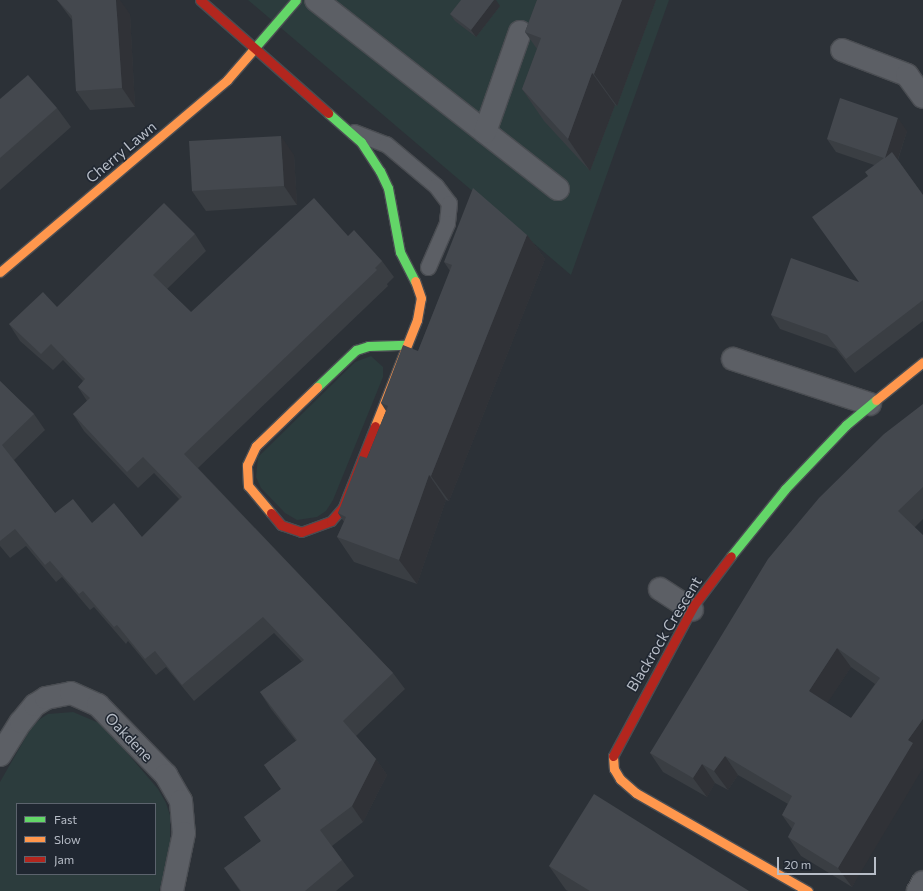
<!DOCTYPE html>
<style>
body{margin:0}
#map{position:relative;width:923px;height:891px;overflow:hidden;background:#2c3137;font-family:Commissioner,sans-serif}
div>[style]{position:absolute}
[style*='--x']{left:calc(var(--x)*1px);top:calc(var(--y)*1px);width:calc(var(--w)*1px);rotate:calc(var(--a)*1deg)}
.green>*{inset:0;background:#2c3c3d}
.roads{filter:drop-shadow(1px 0 #4a4d52) drop-shadow(-1px 0 #4a4d52) drop-shadow(0 1px #4a4d52) drop-shadow(0 -1px #4a4d52)}
.lane>*{height:15px;margin:-7.5px;padding:0 7.5px;transform-origin:7.5px;border-radius:7.5px;background:#5c5f65}
.street>*{height:22px;margin:-11px;padding:0 11px;transform-origin:11px;border-radius:11px;background:#5c5f65}
.fast>*{height:9px;margin:-4.5px;padding:0 4.5px;transform-origin:4.5px;border-radius:4.5px;background:#63d668}
.slow>*{height:9px;margin:-4.5px;padding:0 4.5px;transform-origin:4.5px;border-radius:4.5px;background:#ff974d}
.jam>*{height:9px;margin:-4.5px;padding:0 4.5px;transform-origin:4.5px;border-radius:4.5px;background:#b3261e}
.wall>*{inset:0;background:#3a3e43}
.shaded-wall>*{inset:0;background:#303237}
.building>*{inset:0;background:#44484e}
span{translate:-50% -50%;white-space:nowrap;text-align:center;line-height:1.15;-webkit-text-stroke:3px #202731;paint-order:stroke}
.street-label{font-size:15px;color:#b7bdc7}
.legend{position:absolute;left:16px;top:803px;width:140px;height:72px;box-sizing:border-box;background:#202731;border:1px solid #5c636d;margin:0;padding:5px 7px;list-style:none;font-size:12px;color:#b7bdc7}
.legend li{display:flex;align-items:center;gap:8px;height:20px}
.legend b{width:20px;border:1px solid #5c636d}
.scale{position:absolute;left:777px;top:857px;width:99px;height:18px;box-sizing:border-box;border:2px solid #b7bdc7;border-top:0;padding-left:5px;font-size:12px;line-height:14px;white-space:nowrap;color:#b7bdc7;-webkit-text-stroke:3px #202731;paint-order:stroke}
</style>
<div id="map">
<div class="green">
<i style="clip-path:polygon(248px 0,669px 0,571px 275px)"></i>
<i style="clip-path:polygon(371px 356px,383px 367px,383px 377px,333px 500px,326px 511px,317px 517px,297px 520px,285px 513px,261px 488px,256px 477px,258px 457px,355px 362px)"></i>
<i style="clip-path:polygon(evenodd,73px 712px,99px 723px,111px 734px,158px 789px,166px 803px,170px 815px,170px 852px,159px 891px,0 891px,0 782px,31px 728px,40px 719px,48px 714px,73px 712px,17px 804px,155px 804px,155px 874px,17px 874px,17px 804px)"></i>
</div>
<div class="roads">
<div class="lane">
<i style="--x:354;--y:132;--w:34;--a:21"></i>
<i style="--x:386;--y:144;--w:65;--a:40"></i>
<i style="--x:436;--y:186;--w:21;--a:53"></i>
<i style="--x:449;--y:203;--w:20;--a:96"></i>
<i style="--x:447;--y:223;--w:48;--a:113.4"></i>
</div>
<div class="street">
<i style="--x:316;--y:0;--w:307;--a:38"></i>
<i style="--x:842;--y:50;--w:70;--a:21"></i>
<i style="--x:907;--y:75;--w:27;--a:54"></i>
<i style="--x:485;--y:132;--w:106;--a:-70.7"></i>
<i style="--x:733;--y:359;--w:144;--a:18.2"></i>
<i style="--x:660;--y:589;--w:38;--a:33"></i>
<i style="--x:0;--y:755;--w:39;--a:-58"></i>
<i style="--x:21;--y:722;--w:22;--a:-51"></i>
<i style="--x:35;--y:705;--w:13;--a:-32"></i>
<i style="--x:46;--y:698;--w:25;--a:-11"></i>
<i style="--x:71;--y:693;--w:30;--a:24"></i>
<i style="--x:98;--y:705;--w:98;--a:45.8"></i>
<i style="--x:166;--y:775;--w:30;--a:60"></i>
<i style="--x:181;--y:801;--w:32;--a:85"></i>
<i style="--x:184;--y:833;--w:59;--a:101.7"></i>
<i style="--x:918;--y:891;--w:10;--a:-61"></i>
</div>
<div class="fast">
<i style="--x:252;--y:51;--w:67;--a:-49.2"></i>
<i style="--x:328;--y:113;--w:44;--a:41.3"></i>
<i style="--x:361;--y:142;--w:35;--a:57"></i>
<i style="--x:380;--y:171;--w:19;--a:65"></i>
<i style="--x:388;--y:188;--w:65;--a:79.4"></i>
<i style="--x:400;--y:252;--w:33;--a:63"></i>
<i style="--x:317;--y:387;--w:54;--a:-43.5"></i>
<i style="--x:356;--y:350;--w:13;--a:-18"></i>
<i style="--x:368;--y:346;--w:38;--a:-2"></i>
<i style="--x:731;--y:556;--w:86;--a:-51.1"></i>
<i style="--x:785;--y:489;--w:88;--a:-46.4"></i>
<i style="--x:846;--y:425;--w:39;--a:-40"></i>
</div>
<div class="slow">
<i style="--x:0;--y:272;--w:297;--a:-40.2"></i>
<i style="--x:227;--y:80;--w:38;--a:-49"></i>
<i style="--x:876;--y:400;--w:60;--a:-39"></i>
<i style="--x:375;--y:426;--w:114;--a:-68.4"></i>
<i style="--x:417;--y:320;--w:22;--a:-80"></i>
<i style="--x:421;--y:298;--w:18;--a:-109"></i>
<i style="--x:271;--y:513;--w:35;--a:-130"></i>
<i style="--x:248;--y:486;--w:21;--a:-93"></i>
<i style="--x:247;--y:465;--w:21;--a:-65"></i>
<i style="--x:256;--y:446;--w:85;--a:-44"></i>
<i style="--x:613;--y:756;--w:13;--a:86"></i>
<i style="--x:614;--y:769;--w:12;--a:59"></i>
<i style="--x:620;--y:779;--w:21;--a:41"></i>
<i style="--x:636;--y:793;--w:198;--a:29.7"></i>
</div>
<div class="jam">
<i style="--x:200;--y:0;--w:171;--a:41.4"></i>
<i style="--x:271;--y:513;--w:16;--a:50"></i>
<i style="--x:281;--y:525;--w:21;--a:19"></i>
<i style="--x:301;--y:532;--w:32;--a:-20"></i>
<i style="--x:331;--y:521;--w:18;--a:-49"></i>
<i style="--x:343;--y:507;--w:87;--a:-68.4"></i>
<i style="--x:613;--y:756;--w:171;--a:-61.8"></i>
<i style="--x:694;--y:605;--w:61;--a:-52.9"></i>
</div>
</div>
<div class="wall">
<i style="clip-path:polygon(57px 0,130px 14px,135px 107px,90px 110px,76px 91px,72px 20px)"></i>
<i style="clip-path:polygon(537px 0,656px 0,617px 106px,615px 105px,590px 171px,544px 121px,522px 89px,537px 49px,525px 32px)"></i>
<i style="clip-path:polygon(500px 6px,476px 37px,455px 21px,450px 14px)"></i>
<i style="clip-path:polygon(0 99px,57px 108px,71px 127px,0 190px)"></i>
<i style="clip-path:polygon(907px 131px,898px 160px,923px 195px,923px 321px,855px 373px,836px 349px,780px 329px,771px 315px,859px 282px,868px 176px,874px 165px,836px 152px,827px 139px)"></i>
<i style="clip-path:polygon(294px 155px,297px 205px,206px 211px,192px 191px)"></i>
<i style="clip-path:polygon(195px 234px,206px 251px,167px 289px,191px 312px,348px 236px,382px 261px,394px 277px,387px 284px,388px 286px,198px 468px,393px 673px,405px 689px,356px 736px,376px 759px,387px 775px,363px 822px,332px 846px,354px 876px,336px 891px,240px 891px,224px 868px,261px 841px,244px 817px,281px 789px,264px 765px,296px 741px,271px 709px,260px 692px,302px 662px,274px 633px,194px 701px,166px 667px,156px 675px,128px 641px,126px 644px,94px 607px,90px 610px,62px 577px,56px 582px,26px 546px,10px 558px,0 546px,0 381px,34px 414px,45px 430px,14px 460px,55px 513px,92px 523px,142px 537px,179px 499px,154px 473px,138px 488px,84px 431px,73px 414px,87px 401px,78px 387px,83px 381px,63px 360px,53px 370px,20px 341px,9px 324px,57px 307px)"></i>
<i style="clip-path:polygon(527px 235px,545px 259px,449px 501px,446px 500px,417px 584px,354px 562px,337px 537px,344px 522px,338px 513px,367px 458px,386px 411px,381px 403px,418px 351px,450px 271px,444px 262px)"></i>
<i style="clip-path:polygon(evenodd,923px 404px,923px 519px,915px 527px,923px 757px,852px 887px,801px 856px,788px 837px,792px 829px,782px 815px,788px 804px,738px 775px,728px 790px,715px 783px,707px 797px,663px 772px,650px 753px,923px 404px,851px 667px,875px 684px,851px 718px,827px 703px,851px 667px)"></i>
<i style="clip-path:polygon(549px 866px,749px 891px,568px 891px,566px 890px)"></i>
</div>
<div class="shaded-wall">
<i style="clip-path:polygon(116px 0,120px 0,130px 14px,135px 107px,122px 88px)"></i>
<i style="clip-path:polygon(494px 0,496px 0,500px 6px,476px 37px,471px 30px)"></i>
<i style="clip-path:polygon(622px 0,656px 0,617px 106px,594px 74px)"></i>
<i style="clip-path:polygon(592px 73px,615px 105px,590px 171px,568px 139px)"></i>
<i style="clip-path:polygon(898px 118px,907px 131px,894px 171px,885px 158px)"></i>
<i style="clip-path:polygon(281px 136px,294px 155px,297px 205px,284px 186px)"></i>
<i style="clip-path:polygon(527px 235px,545px 259px,449px 501px,431px 476px)"></i>
<i style="clip-path:polygon(429px 475px,446px 500px,417px 584px,399px 560px)"></i>
<i style="clip-path:polygon(837px 648px,851px 667px,823px 710px,809px 691px)"></i>
<i style="clip-path:polygon(923px 719px,923px 768px,852px 887px,838px 868px,908px 740px)"></i>
<i style="clip-path:polygon(725px 756px,738px 775px,728px 790px,714px 771px)"></i>
<i style="clip-path:polygon(376px 759px,387px 775px,363px 822px,352px 806px)"></i>
<i style="clip-path:polygon(702px 764px,715px 783px,707px 797px,693px 778px)"></i>
</div>
<div class="building">
<i style="clip-path:polygon(57px 0,116px 0,122px 88px,76px 91px,72px 16px)"></i>
<i style="clip-path:polygon(461px 0,494px 0,471px 30px,450px 14px)"></i>
<i style="clip-path:polygon(537px 0,622px 0,594px 74px,592px 73px,568px 139px,522px 89px,541px 38px,525px 32px)"></i>
<i style="clip-path:polygon(28px 75px,57px 108px,0 158px,0 99px)"></i>
<i style="clip-path:polygon(840px 98px,898px 118px,885px 158px,892px 152px,923px 195px,923px 300px,846px 359px,827px 335px,771px 315px,791px 258px,859px 282px,812px 217px,868px 176px,865px 172px,884px 158px,827px 139px)"></i>
<i style="clip-path:polygon(281px 136px,284px 186px,192px 191px,189px 141px)"></i>
<i style="clip-path:polygon(473px 188px,527px 235px,431px 476px,429px 475px,399px 560px,337px 537px,346px 517px,338px 513px,360px 456px,367px 458px,388px 406px,381px 403px,403px 345px,418px 351px,452px 265px,444px 262px)"></i>
<i style="clip-path:polygon(314px 198px,348px 236px,354px 230px,382px 261px,375px 268px,377px 270px,184px 454px,393px 673px,343px 721px,376px 759px,352px 806px,320px 830px,342px 860px,305px 891px,240px 891px,241px 891px,224px 868px,261px 841px,244px 817px,281px 789px,264px 765px,297px 740px,260px 692px,304px 660px,263px 617px,182px 685px,155px 651px,145px 659px,117px 625px,114px 627px,83px 591px,79px 594px,50px 561px,45px 565px,15px 529px,0 541px,0 381px,34px 414px,2px 445px,55px 513px,73px 499px,92px 523px,114px 503px,142px 537px,182px 497px,143px 457px,127px 472px,73px 414px,90px 398px,78px 387px,85px 379px,51px 344px,41px 354px,9px 324px,43px 292px,57px 307px,164px 203px,195px 234px,153px 275px,191px 312px)"></i>
<i style="clip-path:polygon(evenodd,923px 404px,923px 487px,898px 511px,923px 535px,923px 719px,908px 740px,913px 743px,838px 868px,788px 837px,795px 823px,782px 815px,792px 796px,725px 756px,714px 771px,702px 764px,693px 778px,650px 753px,768px 559px,819px 498px,884px 434px,923px 404px,837px 648px,880px 678px,851px 718px,809px 691px,837px 648px)"></i>
<i style="clip-path:polygon(594px 794px,749px 891px,590px 891px,549px 866px)"></i>
</div>
<div class="street-label">
<span style="left:121px;top:152px;rotate:-40deg">Cherry Lawn</span>
<span style="left:664px;top:634px;rotate:-59deg">Blackrock Crescent</span>
<span style="left:129px;top:737px;rotate:46deg">Oakdene</span>
</div>
<ul class="legend">
<li><b style="height:5px;background:#63d668"></b>Fast</li>
<li><b style="height:5px;background:#ff974d"></b>Slow</li>
<li><b style="height:5px;background:#b3261e"></b>Jam</li>
</ul>
<div class="scale">20 m</div>
</div>
